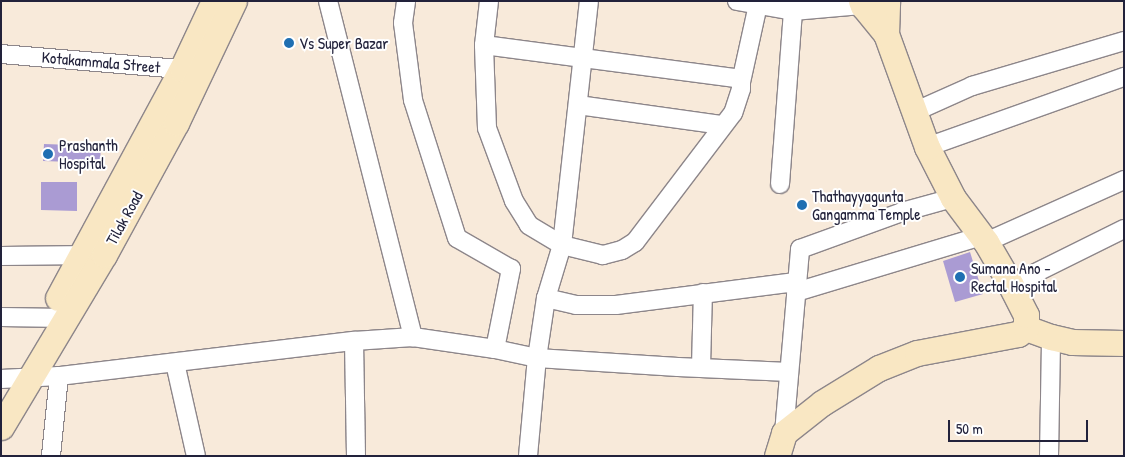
<!DOCTYPE html>
<style>
body{margin:0}
#map{position:relative;width:1125px;height:457px;overflow:hidden;background:#f8eada;font-family:"Patrick Hand",sans-serif}
div>[style]{position:absolute}
[style*='--x']{left:calc(var(--x)*1px);top:calc(var(--y)*1px);width:calc(var(--w)*1px);rotate:calc(var(--a)*1deg)}
.building>*{inset:0;background:#aa9bd3}
.roads{filter:drop-shadow(1px 0 #8d868a) drop-shadow(-1px 0 #8d868a) drop-shadow(0 1px #8d868a) drop-shadow(0 -1px #8d868a)}
.street>*{height:18px;margin:-9px;padding:0 9px;transform-origin:9px;border-radius:9px;background:#fff}
.secondary>*{height:25px;margin:-12.5px;padding:0 12.5px;transform-origin:12.5px;border-radius:12.5px;background:#f9e7c3}
.dots>*{width:14px;height:14px;translate:-50% -50%;box-sizing:border-box;border:2px solid #fff;border-radius:50%}
span{translate:-50% -50%;white-space:nowrap;text-align:center;line-height:1.15;-webkit-text-stroke:4px #fff;paint-order:stroke}
.poi-label{font-size:16px;color:#22223b}
.left{translate:0 -50%;text-align:left}
.street-label{font-size:16px;color:#22223b}
.frame{position:absolute;inset:0;border:2px solid #22223b;pointer-events:none}
.scale{position:absolute;left:948px;top:420px;width:140px;height:22px;box-sizing:border-box;border:2px solid #22223b;border-top:0;padding-left:6px;font-size:15px;line-height:18px;white-space:nowrap;color:#22223b;-webkit-text-stroke:4px #fff;paint-order:stroke}
</style>
<div id="map">
<div class="building">
<i style="clip-path:polygon(44px 144px,101px 146px,100px 163px,43px 161px)"></i>
<i style="clip-path:polygon(41px 182px,77px 182px,77px 211px,41px 210px)"></i>
<i style="clip-path:polygon(970px 252px,983px 294px,955px 302px,943px 261px)"></i>
</div>
<div class="roads">
<div class="street">
<i style="--x:328;--y:1;--w:347;--a:75.8"></i>
<i style="--x:737;--y:1;--w:57;--a:10.1"></i>
<i style="--x:793;--y:11;--w:80;--a:-5"></i>
<i style="--x:484;--y:45;--w:254;--a:7.5"></i>
<i style="--x:736;--y:78;--w:6;--a:39"></i>
<i style="--x:741;--y:82;--w:7;--a:90"></i>
<i style="--x:741;--y:89;--w:25;--a:108"></i>
<i style="--x:733;--y:113;--w:162;--a:127.2"></i>
<i style="--x:635;--y:242;--w:15;--a:148"></i>
<i style="--x:622;--y:250;--w:20;--a:165"></i>
<i style="--x:603;--y:255;--w:42;--a:-166.3"></i>
<i style="--x:562;--y:245;--w:39;--a:-149"></i>
<i style="--x:529;--y:225;--w:28;--a:-122"></i>
<i style="--x:514;--y:201;--w:78;--a:-110.3"></i>
<i style="--x:487;--y:128;--w:83;--a:-92.1"></i>
<i style="--x:484;--y:45;--w:44;--a:-83.5"></i>
<i style="--x:1;--y:54;--w:193;--a:4.8"></i>
<i style="--x:741;--y:82;--w:79;--a:-77.6"></i>
<i style="--x:578;--y:105;--w:146;--a:7.9"></i>
<i style="--x:914;--y:112;--w:64;--a:-24.1"></i>
<i style="--x:972;--y:86;--w:159;--a:-16.5"></i>
<i style="--x:927;--y:147;--w:209;--a:-19.6"></i>
<i style="--x:780;--y:184;--w:173;--a:-85.7"></i>
<i style="--x:986;--y:242;--w:151;--a:-24.2"></i>
<i style="--x:1;--y:256;--w:90;--a:-0.6"></i>
<i style="--x:1011;--y:285;--w:126;--a:-26.4"></i>
<i style="--x:796;--y:292;--w:193;--a:-16.8"></i>
<i style="--x:546;--y:298;--w:31;--a:13"></i>
<i style="--x:576;--y:305;--w:40;--a:0"></i>
<i style="--x:616;--y:305;--w:181;--a:-7.3"></i>
<i style="--x:1;--y:317;--w:65;--a:0.9"></i>
<i style="--x:354;--y:341;--w:59;--a:-3.9"></i>
<i style="--x:413;--y:337;--w:83;--a:8.3"></i>
<i style="--x:495;--y:349;--w:82;--a:-78.7"></i>
<i style="--x:511;--y:269;--w:62;--a:-150.1"></i>
<i style="--x:457;--y:238;--w:145;--a:-107.7"></i>
<i style="--x:413;--y:100;--w:78;--a:-97.4"></i>
<i style="--x:403;--y:23;--w:22;--a:-82"></i>
<i style="--x:495;--y:349;--w:43;--a:12.1"></i>
<i style="--x:537;--y:358;--w:141;--a:3.7"></i>
<i style="--x:678;--y:367;--w:111;--a:2.6"></i>
<i style="--x:175;--y:363;--w:95;--a:77.3"></i>
<i style="--x:701;--y:367;--w:74;--a:-88.5"></i>
<i style="--x:1;--y:379;--w:58;--a:-3"></i>
<i style="--x:59;--y:376;--w:297;--a:-6.8"></i>
<i style="--x:354;--y:341;--w:115;--a:89"></i>
<i style="--x:784;--y:433;--w:185;--a:-85"></i>
<i style="--x:800;--y:249;--w:109;--a:-19.9"></i>
<i style="--x:902;--y:212;--w:53;--a:-15.4"></i>
<i style="--x:51;--y:456;--w:80;--a:-84.3"></i>
<i style="--x:528;--y:456;--w:98;--a:-84.8"></i>
<i style="--x:537;--y:358;--w:61;--a:-81.5"></i>
<i style="--x:546;--y:298;--w:55;--a:-73.2"></i>
<i style="--x:562;--y:245;--w:245;--a:-83.7"></i>
<i style="--x:1049;--y:456;--w:119;--a:-89"></i>
</div>
<div class="secondary">
<i style="--x:886;--y:34;--w:33;--a:-88"></i>
<i style="--x:58;--y:298;--w:260;--a:-61.6"></i>
<i style="--x:182;--y:69;--w:75;--a:-64.8"></i>
<i style="--x:1026;--y:328;--w:27;--a:20"></i>
<i style="--x:1051;--y:337;--w:22;--a:13"></i>
<i style="--x:1072;--y:342;--w:52;--a:1.1"></i>
<i style="--x:1;--y:427;--w:200;--a:-59.1"></i>
<i style="--x:104;--y:255;--w:150;--a:-61.4"></i>
<i style="--x:176;--y:123;--w:135;--a:-64.6"></i>
<i style="--x:777;--y:456;--w:24;--a:-73"></i>
<i style="--x:784;--y:433;--w:48;--a:-38.3"></i>
<i style="--x:822;--y:403;--w:67;--a:-31.6"></i>
<i style="--x:879;--y:368;--w:41;--a:-21.5"></i>
<i style="--x:917;--y:353;--w:103;--a:-10.7"></i>
<i style="--x:1018;--y:334;--w:10;--a:-37"></i>
<i style="--x:1026;--y:328;--w:13;--a:-90"></i>
<i style="--x:1026;--y:315;--w:34;--a:-117"></i>
<i style="--x:1011;--y:285;--w:50;--a:-120.2"></i>
<i style="--x:986;--y:242;--w:55;--a:-126.9"></i>
<i style="--x:953;--y:198;--w:57;--a:-117"></i>
<i style="--x:927;--y:147;--w:120;--a:-109.9"></i>
<i style="--x:886;--y:34;--w:36;--a:-129"></i>
<i style="--x:863;--y:6;--w:5;--a:-112"></i>
</div>
</div>
<div class="dots">
<i style="left:289px;top:43px;background:#1f6fb2"></i>
<i style="left:48px;top:154px;background:#1f6fb2"></i>
<i style="left:802px;top:205px;background:#1f6fb2"></i>
<i style="left:960px;top:277px;background:#1f6fb2"></i>
</div>
<div class="poi-label">
<span class="left" style="left:299px;top:43px">Vs Super Bazar</span>
<span class="left" style="left:59px;top:154px">Prashanth<br>Hospital</span>
<span class="left" style="left:812px;top:205px">Thathayyagunta<br>Gangamma Temple</span>
<span class="left" style="left:971px;top:277px">Sumana Ano -<br>Rectal Hospital</span>
</div>
<div class="street-label">
<span style="left:101px;top:62px;rotate:5deg">Kotakammala Street</span>
<span style="left:124px;top:218px;rotate:-61deg">Tilak Road</span>
</div>
<div class="frame"></div>
<div class="scale">50 m</div>
</div>
